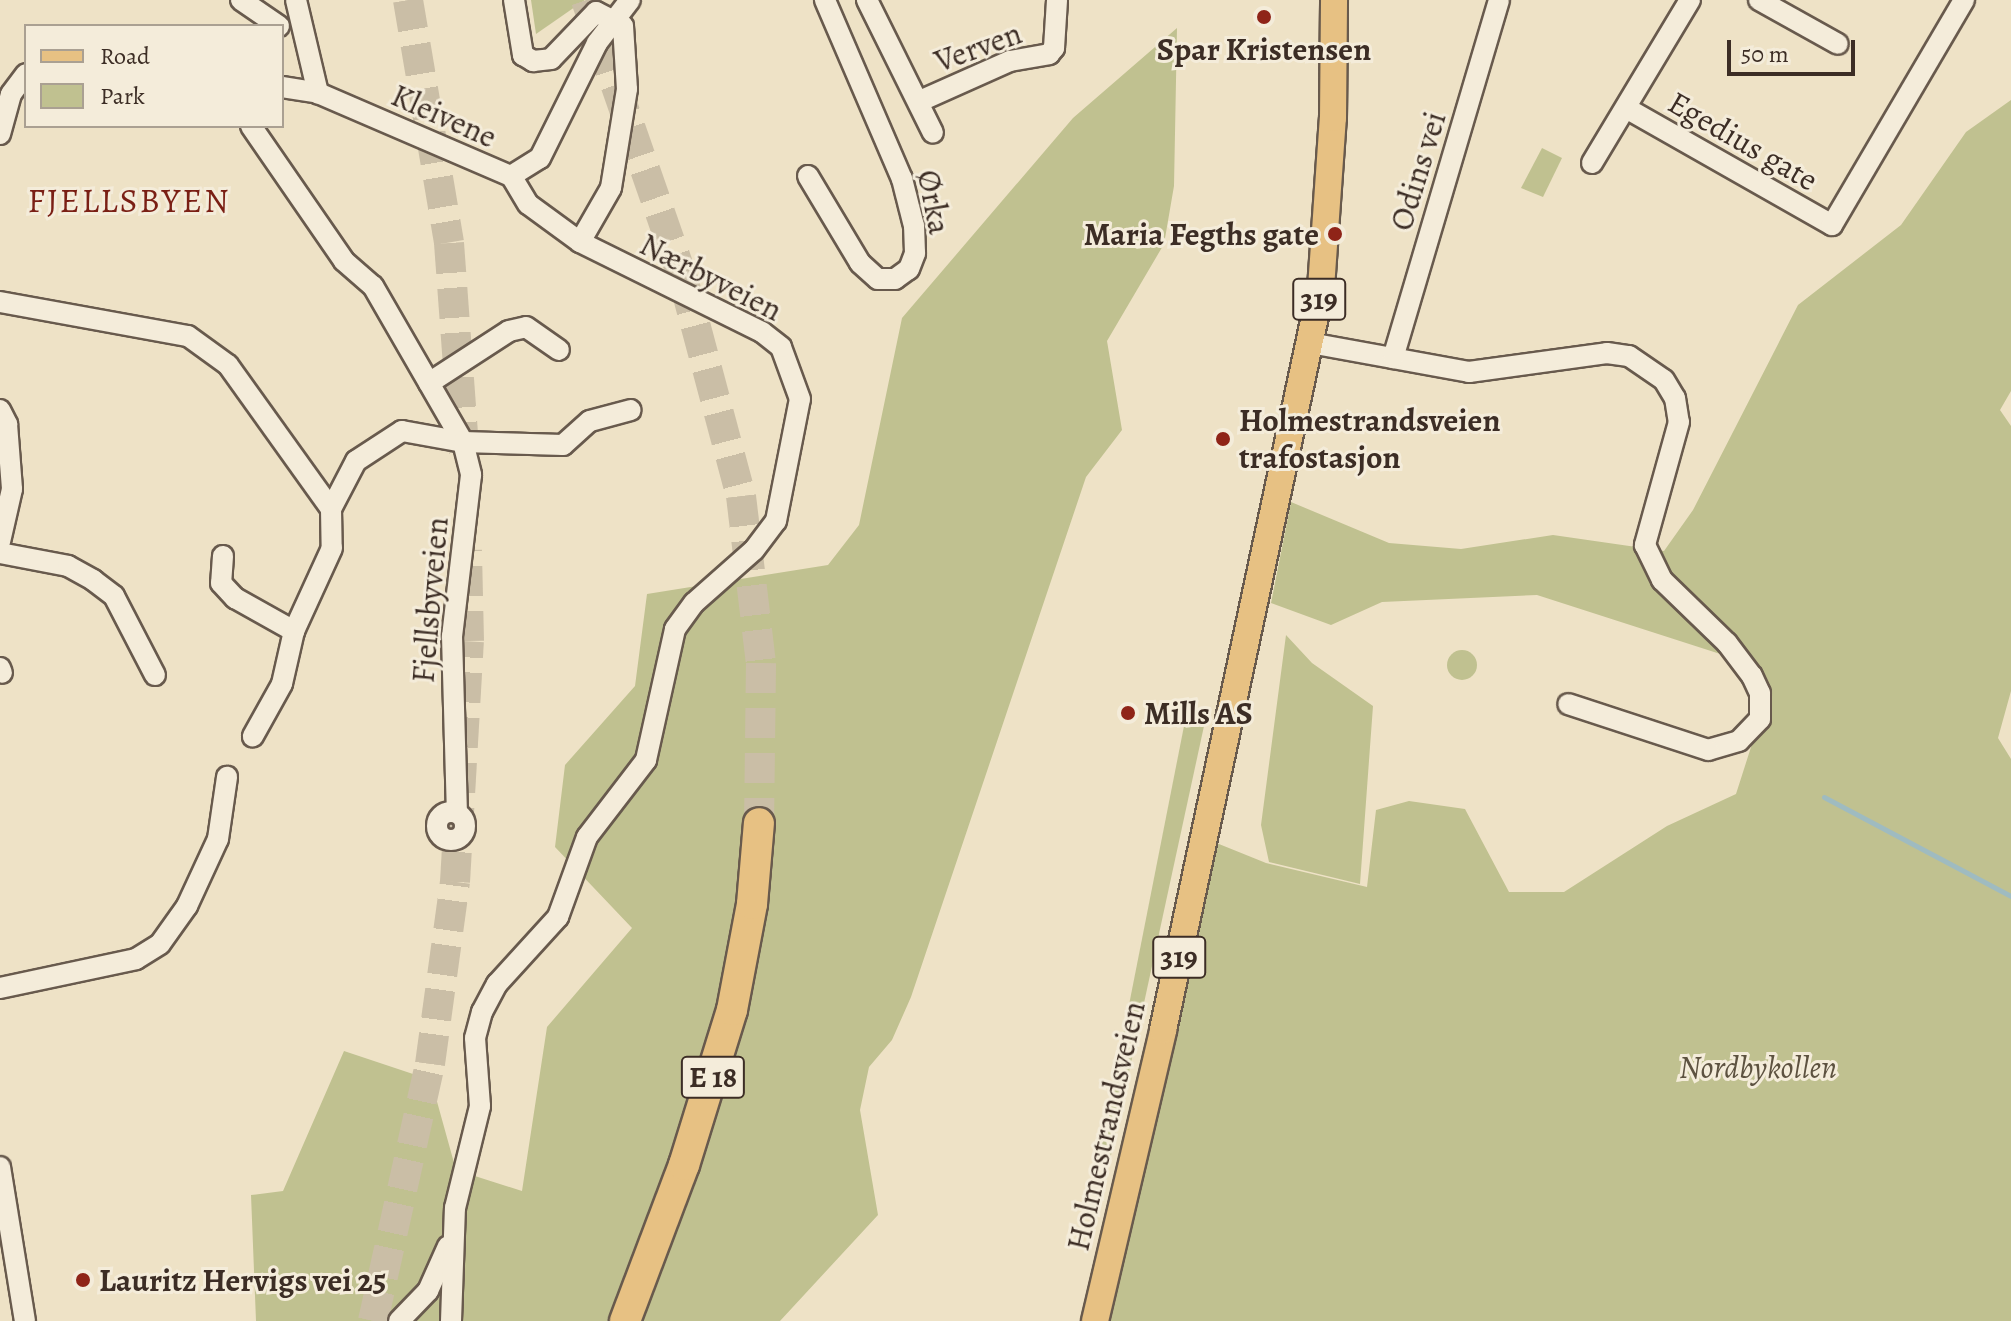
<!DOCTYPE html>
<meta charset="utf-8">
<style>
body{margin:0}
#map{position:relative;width:2011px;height:1321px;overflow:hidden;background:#eee2c6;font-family:Alegreya,serif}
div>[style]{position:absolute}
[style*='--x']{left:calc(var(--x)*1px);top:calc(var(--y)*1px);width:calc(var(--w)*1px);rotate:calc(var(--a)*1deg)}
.green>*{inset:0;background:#c0c190}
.round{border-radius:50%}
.stream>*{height:5px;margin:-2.5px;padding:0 2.5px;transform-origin:2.5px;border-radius:2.5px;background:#9fbbc0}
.highway-tunnel>*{height:30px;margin-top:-15px;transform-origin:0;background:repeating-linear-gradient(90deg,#cabea6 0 30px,transparent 0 45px)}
.roads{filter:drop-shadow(2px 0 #685a4d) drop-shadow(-2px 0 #685a4d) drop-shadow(0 2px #685a4d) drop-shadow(0 -2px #685a4d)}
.minor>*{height:20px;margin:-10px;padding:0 10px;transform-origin:10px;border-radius:10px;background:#f4ecda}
.minor>.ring{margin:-10px;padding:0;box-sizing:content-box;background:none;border:20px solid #f4ecda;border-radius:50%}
.major>*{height:26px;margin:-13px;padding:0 13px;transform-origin:13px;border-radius:13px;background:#e7c183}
.highway>*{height:30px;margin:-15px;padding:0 15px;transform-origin:15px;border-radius:15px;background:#e7c183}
.dots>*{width:22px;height:22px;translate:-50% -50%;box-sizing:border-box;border:4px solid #f4ecda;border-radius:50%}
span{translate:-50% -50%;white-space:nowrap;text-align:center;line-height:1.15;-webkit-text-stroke:6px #f4ecda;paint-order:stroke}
.shield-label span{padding:2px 6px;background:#f4ecda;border:2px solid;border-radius:6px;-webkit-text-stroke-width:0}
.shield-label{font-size:30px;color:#3c2d25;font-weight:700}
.street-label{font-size:32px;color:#3c2d25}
.poi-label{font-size:32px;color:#3c2d25;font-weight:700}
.right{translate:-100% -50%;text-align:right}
.left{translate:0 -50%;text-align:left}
.park-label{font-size:32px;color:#5d5240;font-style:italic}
.neighbourhood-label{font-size:34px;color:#7a1f14;letter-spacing:2px}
.legend{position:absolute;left:24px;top:24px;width:260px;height:104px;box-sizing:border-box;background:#f4ecda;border:2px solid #aaa092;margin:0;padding:10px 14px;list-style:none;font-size:24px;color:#3c2d25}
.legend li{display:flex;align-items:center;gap:16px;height:40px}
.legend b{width:40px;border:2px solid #aaa092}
.scale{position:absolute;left:1727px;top:40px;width:128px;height:36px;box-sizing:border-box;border:4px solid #3c2d25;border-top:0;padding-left:10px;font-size:24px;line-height:28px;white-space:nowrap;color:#3c2d25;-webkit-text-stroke:6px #f4ecda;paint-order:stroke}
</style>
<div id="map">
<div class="green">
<i style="clip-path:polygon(531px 0,585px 0,536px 34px)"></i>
<i style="clip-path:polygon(1177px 28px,1174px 186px,1164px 244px,1107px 341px,1122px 430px,1086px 477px,911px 997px,892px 1040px,869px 1067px,860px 1110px,878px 1215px,780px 1321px,256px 1321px,251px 1195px,283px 1191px,344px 1051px,431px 1080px,456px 1170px,522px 1191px,547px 1027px,632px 928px,555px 847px,565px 765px,635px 686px,647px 594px,828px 565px,859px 525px,902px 318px,1073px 118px)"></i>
<i style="clip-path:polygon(2011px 100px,2011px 391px,2000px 410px,2011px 426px,2011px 691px,1998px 738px,2011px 759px,2011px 1321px,1107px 1321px,1214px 842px,1266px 863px,1367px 887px,1376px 810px,1409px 801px,1465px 809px,1509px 892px,1564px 892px,1667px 826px,1736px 794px,1760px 719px,1742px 661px,1537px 595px,1382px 602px,1331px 625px,1271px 603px,1291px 502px,1389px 543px,1461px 549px,1553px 535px,1664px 551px,1693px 510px,1798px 305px,1901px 225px,1966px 132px)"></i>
<i style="clip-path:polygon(1542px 148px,1562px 158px,1543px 197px,1521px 188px)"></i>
<i style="clip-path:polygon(1286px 635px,1312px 663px,1373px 706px,1360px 884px,1269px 862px,1261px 825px)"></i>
<i class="round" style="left:1447px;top:650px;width:30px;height:30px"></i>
<i style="clip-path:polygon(1185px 721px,1204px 726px,1110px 1160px,1099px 1157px)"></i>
</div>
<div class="stream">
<i style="--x:1824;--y:797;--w:212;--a:27.9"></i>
</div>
<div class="highway-tunnel">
<i style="--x:408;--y:0;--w:246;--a:80.4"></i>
<i style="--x:449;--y:243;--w:220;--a:85.8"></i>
<i style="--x:586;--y:0;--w:299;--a:70.8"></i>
<i style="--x:684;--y:282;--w:221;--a:75.1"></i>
<i style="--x:741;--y:496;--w:168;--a:83.2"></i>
<i style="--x:761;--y:663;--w:160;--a:90.7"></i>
<i style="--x:373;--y:1321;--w:263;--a:-77.5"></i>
<i style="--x:430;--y:1064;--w:184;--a:-82.2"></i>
<i style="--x:455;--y:882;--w:241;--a:-86.7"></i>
<i style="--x:469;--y:641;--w:91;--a:-91.3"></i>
</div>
<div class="roads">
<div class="minor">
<i style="--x:241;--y:0;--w:46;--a:34.4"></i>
<i style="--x:296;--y:0;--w:96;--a:76.7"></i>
<i style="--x:514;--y:0;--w:56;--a:80.7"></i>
<i style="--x:523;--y:55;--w:12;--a:31"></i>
<i style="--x:533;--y:61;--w:18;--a:-6"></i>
<i style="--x:551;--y:59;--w:65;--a:-46.2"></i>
<i style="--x:596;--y:12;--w:30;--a:27"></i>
<i style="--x:623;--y:26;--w:63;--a:86.4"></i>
<i style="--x:627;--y:89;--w:100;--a:99.2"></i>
<i style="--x:611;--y:188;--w:62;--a:119.9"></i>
<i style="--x:867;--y:0;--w:148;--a:63.6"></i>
<i style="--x:1759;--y:0;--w:90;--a:29.1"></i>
<i style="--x:282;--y:87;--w:36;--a:9"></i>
<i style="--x:318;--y:93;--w:210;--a:23.3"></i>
<i style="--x:511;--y:176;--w:34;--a:-32"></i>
<i style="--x:540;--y:158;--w:128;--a:-63.6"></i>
<i style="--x:597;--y:43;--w:54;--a:-52.5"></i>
<i style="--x:920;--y:101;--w:98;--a:-24"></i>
<i style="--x:1010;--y:61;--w:40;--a:-10"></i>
<i style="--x:1049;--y:54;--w:8;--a:-50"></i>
<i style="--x:1054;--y:48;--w:48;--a:-86.4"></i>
<i style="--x:1626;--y:108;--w:237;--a:29.6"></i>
<i style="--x:1832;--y:225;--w:261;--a:-59.6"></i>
<i style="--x:251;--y:126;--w:164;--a:55.4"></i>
<i style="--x:344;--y:261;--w:38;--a:41"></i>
<i style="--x:373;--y:286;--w:180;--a:60"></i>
<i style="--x:463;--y:442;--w:34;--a:76"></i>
<i style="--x:471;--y:475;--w:162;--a:96.7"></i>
<i style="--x:452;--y:636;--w:177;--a:88.4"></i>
<i style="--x:0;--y:134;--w:41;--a:-74.6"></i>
<i style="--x:11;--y:94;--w:25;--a:-53"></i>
<i style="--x:1592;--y:163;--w:190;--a:-59"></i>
<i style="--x:808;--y:176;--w:101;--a:59.1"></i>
<i style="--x:860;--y:263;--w:24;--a:42"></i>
<i style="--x:878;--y:279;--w:17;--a:0"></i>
<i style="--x:895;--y:279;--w:17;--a:-36"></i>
<i style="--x:909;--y:269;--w:17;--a:-69"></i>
<i style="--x:915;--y:253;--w:27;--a:-92"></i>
<i style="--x:914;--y:226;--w:49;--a:-104.3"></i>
<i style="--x:902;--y:179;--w:195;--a:-113.3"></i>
<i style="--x:0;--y:302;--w:191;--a:10.3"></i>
<i style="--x:188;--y:336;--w:49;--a:35.9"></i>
<i style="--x:228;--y:365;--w:177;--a:54.4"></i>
<i style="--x:331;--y:509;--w:39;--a:89"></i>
<i style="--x:332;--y:548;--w:91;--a:114.6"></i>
<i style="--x:294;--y:631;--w:54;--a:102.8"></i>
<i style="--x:282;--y:684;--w:60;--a:119.1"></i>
<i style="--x:1310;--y:343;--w:162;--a:10.3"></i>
<i style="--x:1469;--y:372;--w:139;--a:-7.8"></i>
<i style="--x:1607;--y:353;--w:22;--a:8"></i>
<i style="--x:1629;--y:356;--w:42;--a:34.4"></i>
<i style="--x:1664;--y:380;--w:21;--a:59"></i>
<i style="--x:1675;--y:398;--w:24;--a:81"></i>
<i style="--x:1679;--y:422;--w:128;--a:105.5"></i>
<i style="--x:1645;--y:545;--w:39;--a:64"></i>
<i style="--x:1662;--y:580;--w:91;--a:44.1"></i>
<i style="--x:1727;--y:643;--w:41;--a:52.9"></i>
<i style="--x:1752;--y:676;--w:19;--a:65"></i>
<i style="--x:1760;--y:693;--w:26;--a:90"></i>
<i style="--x:1760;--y:719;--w:30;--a:134"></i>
<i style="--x:1739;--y:741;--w:32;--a:164"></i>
<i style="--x:1708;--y:750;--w:147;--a:-161.8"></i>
<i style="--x:1393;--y:358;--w:373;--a:-73.5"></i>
<i style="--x:429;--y:383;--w:95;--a:-33"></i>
<i style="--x:509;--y:331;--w:17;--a:-13"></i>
<i style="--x:526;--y:327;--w:40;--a:34.9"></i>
<i style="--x:0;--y:410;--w:16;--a:63"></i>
<i style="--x:7;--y:424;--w:65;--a:85.6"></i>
<i style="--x:12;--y:489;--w:54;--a:102.8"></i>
<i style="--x:331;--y:509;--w:54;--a:-62.5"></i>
<i style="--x:356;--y:461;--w:55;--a:-33.1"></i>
<i style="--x:402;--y:431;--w:62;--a:10.2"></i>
<i style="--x:463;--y:442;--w:100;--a:1.7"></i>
<i style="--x:563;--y:445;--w:36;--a:-42"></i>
<i style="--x:590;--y:421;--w:42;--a:-15"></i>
<i style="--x:0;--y:553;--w:69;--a:10.8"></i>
<i style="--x:68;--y:566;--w:29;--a:29"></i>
<i style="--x:93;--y:580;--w:26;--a:37"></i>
<i style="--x:114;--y:596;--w:89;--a:62.6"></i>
<i style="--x:223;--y:556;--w:27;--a:94"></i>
<i style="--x:221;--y:583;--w:21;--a:47"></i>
<i style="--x:235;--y:598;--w:68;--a:29.2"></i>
<i style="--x:0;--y:668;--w:5;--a:68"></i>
<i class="ring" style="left:437px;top:812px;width:8px;height:8px"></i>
<i style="--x:0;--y:988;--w:139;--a:-12"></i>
<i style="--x:136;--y:959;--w:28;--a:-32"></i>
<i style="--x:160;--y:944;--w:47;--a:-54.6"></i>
<i style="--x:187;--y:906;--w:74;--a:-65.2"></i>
<i style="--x:218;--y:839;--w:63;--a:-81.7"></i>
<i style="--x:0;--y:1167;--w:156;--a:80.8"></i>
<i style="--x:399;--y:1321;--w:42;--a:-46"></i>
<i style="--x:428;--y:1291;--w:49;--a:-66"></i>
<i style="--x:451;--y:1321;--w:113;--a:-88"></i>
<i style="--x:455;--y:1208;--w:105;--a:-76.2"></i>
<i style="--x:480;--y:1106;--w:68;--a:-94.2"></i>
<i style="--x:475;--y:1038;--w:27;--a:-75"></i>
<i style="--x:482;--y:1012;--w:32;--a:-62"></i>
<i style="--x:497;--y:984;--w:91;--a:-47.7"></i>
<i style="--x:558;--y:917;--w:85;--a:-70.1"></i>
<i style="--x:587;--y:837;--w:97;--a:-52.5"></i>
<i style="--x:646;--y:760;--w:134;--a:-77.5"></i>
<i style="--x:675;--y:629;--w:32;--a:-54"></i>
<i style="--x:694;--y:603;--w:80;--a:-41.5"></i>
<i style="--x:754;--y:550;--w:36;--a:-53"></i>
<i style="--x:776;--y:521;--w:124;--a:-78.9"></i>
<i style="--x:800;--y:399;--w:55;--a:-110.1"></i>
<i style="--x:781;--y:347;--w:24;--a:-142"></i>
<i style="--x:762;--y:332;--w:203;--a:-153.7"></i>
<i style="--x:580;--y:242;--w:64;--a:-143.8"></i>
<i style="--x:528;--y:204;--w:33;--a:-121"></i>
</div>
<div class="major">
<i style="--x:1095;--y:1321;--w:299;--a:-76.8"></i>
<i style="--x:1163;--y:1030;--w:759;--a:-77.98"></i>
<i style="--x:1321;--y:288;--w:170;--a:-86"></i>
<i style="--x:1333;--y:118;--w:118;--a:-89.5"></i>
</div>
<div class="highway">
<i style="--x:625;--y:1321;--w:167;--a:-69.3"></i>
<i style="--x:684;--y:1165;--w:162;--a:-72.8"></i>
<i style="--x:732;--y:1010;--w:108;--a:-79.3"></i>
<i style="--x:752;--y:904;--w:81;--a:-85.1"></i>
</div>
</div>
<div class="dots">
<i style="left:1264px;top:17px;background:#8f2418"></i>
<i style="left:1335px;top:234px;background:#8f2418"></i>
<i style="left:1223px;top:439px;background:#8f2418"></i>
<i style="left:1128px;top:713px;background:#8f2418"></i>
<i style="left:83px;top:1280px;background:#8f2418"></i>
</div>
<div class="shield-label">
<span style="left:1319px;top:299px">319</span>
<span style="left:1179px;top:957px">319</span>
<span style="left:713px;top:1077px">E 18</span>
</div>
<div class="street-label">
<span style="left:978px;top:47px;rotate:-20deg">Verven</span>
<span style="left:444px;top:116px;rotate:24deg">Kleivene</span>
<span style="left:1743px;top:141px;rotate:30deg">Egedius gate</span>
<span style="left:1418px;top:171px;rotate:-73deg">Odins vei</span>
<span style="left:934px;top:202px;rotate:79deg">Ørka</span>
<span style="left:711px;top:277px;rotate:27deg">Nærbyveien</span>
<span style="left:430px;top:600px;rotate:-85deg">Fjellsbyveien</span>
<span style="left:1106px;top:1126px;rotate:-77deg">Holmestrandsveien</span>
</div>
<div class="poi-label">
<span style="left:1264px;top:49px">Spar Kristensen</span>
<span class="right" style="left:1319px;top:234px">Maria Fegths gate</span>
<span class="left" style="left:1239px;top:439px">Holmestrandsveien<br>trafostasjon</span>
<span class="left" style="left:1144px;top:713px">Mills AS</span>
<span class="left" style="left:99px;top:1280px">Lauritz Hervigs vei 25</span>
</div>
<div class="park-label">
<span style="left:1758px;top:1067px">Nordbykollen</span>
</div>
<div class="neighbourhood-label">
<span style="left:129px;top:201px">FJELLSBYEN</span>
</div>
<ul class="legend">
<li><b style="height:10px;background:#e7c183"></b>Road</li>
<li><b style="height:22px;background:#c0c190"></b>Park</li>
</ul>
<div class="scale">50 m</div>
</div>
